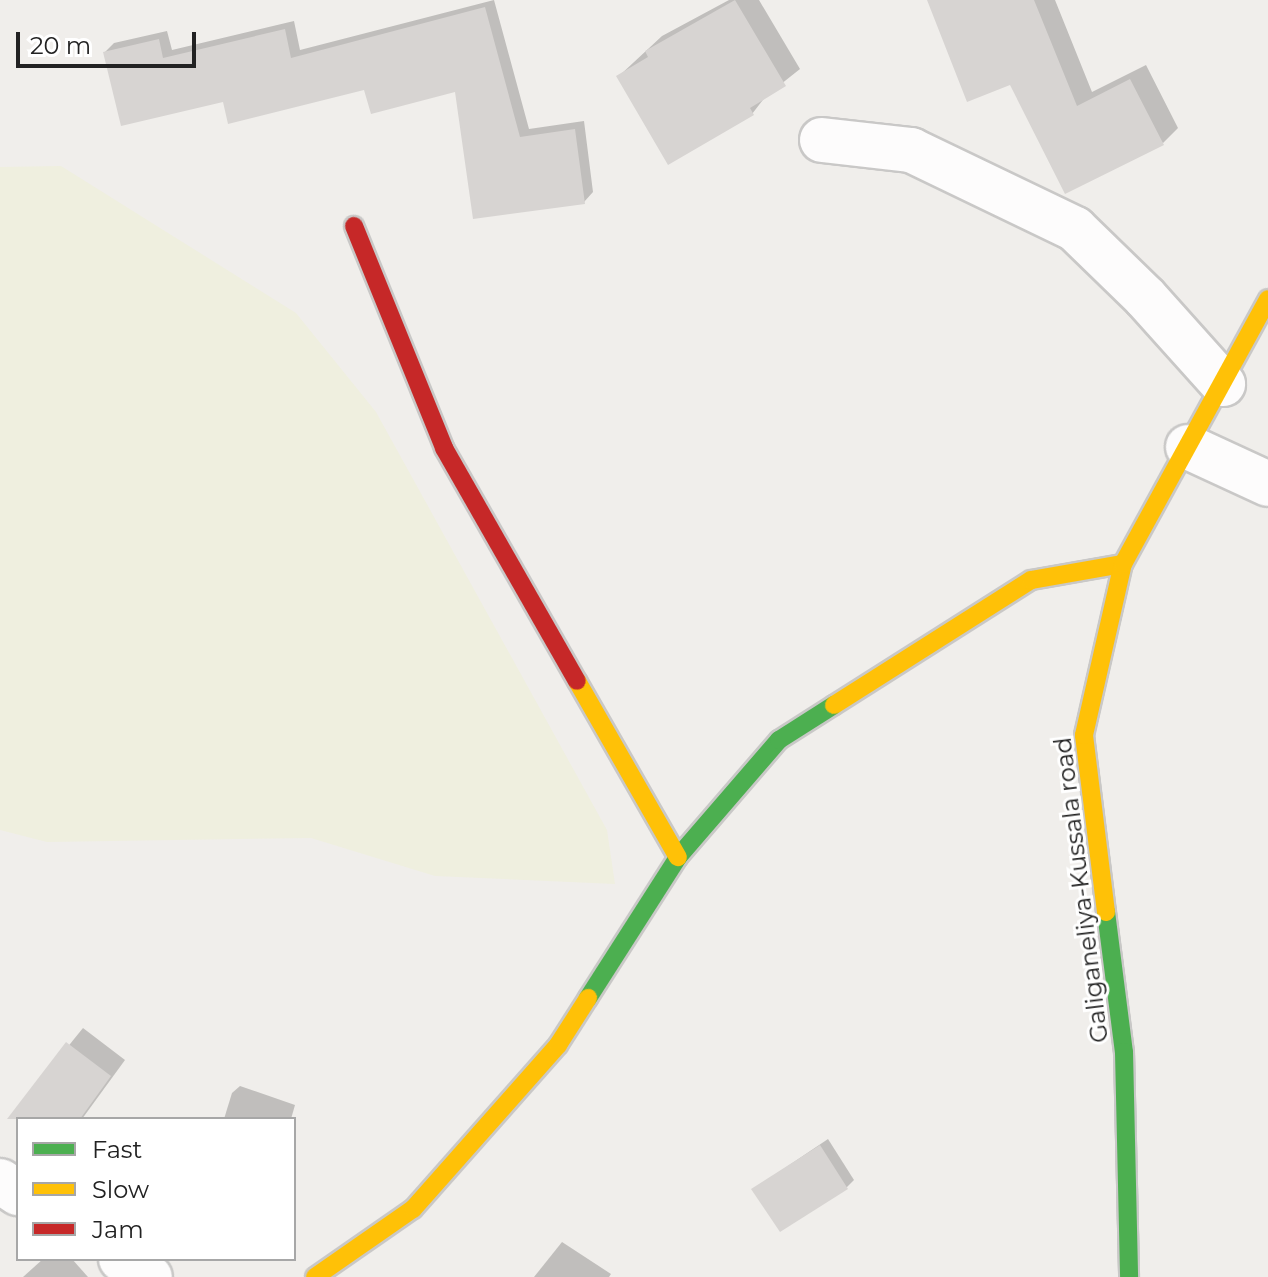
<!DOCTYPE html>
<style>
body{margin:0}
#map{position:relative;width:1268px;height:1277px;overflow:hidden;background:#f0eeeb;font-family:Montserrat,sans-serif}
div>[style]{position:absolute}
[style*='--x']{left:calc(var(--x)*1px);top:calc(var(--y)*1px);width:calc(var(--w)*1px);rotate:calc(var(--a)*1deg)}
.farmland>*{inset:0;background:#efefdf}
.shadow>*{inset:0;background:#0003}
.building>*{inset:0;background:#d7d4d2}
.roads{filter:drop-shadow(2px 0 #c9c8c7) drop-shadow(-2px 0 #c9c8c7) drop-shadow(0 2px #c9c8c7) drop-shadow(0 -2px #c9c8c7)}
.street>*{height:44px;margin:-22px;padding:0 22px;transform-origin:22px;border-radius:22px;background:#fdfcfc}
.fast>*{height:18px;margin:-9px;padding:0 9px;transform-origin:9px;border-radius:9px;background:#4caf50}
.slow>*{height:18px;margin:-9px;padding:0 9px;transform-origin:9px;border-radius:9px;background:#ffc107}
.jam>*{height:18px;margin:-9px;padding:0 9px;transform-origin:9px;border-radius:9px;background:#c62828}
span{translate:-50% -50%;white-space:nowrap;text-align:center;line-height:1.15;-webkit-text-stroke:6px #fff;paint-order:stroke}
.street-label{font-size:24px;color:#222}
.legend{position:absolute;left:16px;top:1117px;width:280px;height:144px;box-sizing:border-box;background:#fff;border:2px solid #a7a7a7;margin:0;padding:10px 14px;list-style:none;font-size:24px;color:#222}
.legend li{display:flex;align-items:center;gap:16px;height:40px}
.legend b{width:40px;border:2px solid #a7a7a7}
.scale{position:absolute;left:16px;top:32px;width:180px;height:36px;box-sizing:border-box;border:4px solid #222;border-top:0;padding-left:10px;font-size:24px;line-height:28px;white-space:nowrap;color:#222;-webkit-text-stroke:6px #fff;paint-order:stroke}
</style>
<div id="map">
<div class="farmland">
<i style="clip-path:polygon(61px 166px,296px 313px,376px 412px,607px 830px,615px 884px,435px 876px,311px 838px,47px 842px,0 830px,0 167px)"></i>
</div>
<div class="shadow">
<i style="clip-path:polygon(494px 0,529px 129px,584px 121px,593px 192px,584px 202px,457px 89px,365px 88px,225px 100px,105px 52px,114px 43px,167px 31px,172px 50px,294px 21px,300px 50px)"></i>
<i style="clip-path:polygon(729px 0,759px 0,800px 69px,766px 96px,752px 114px,619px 76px,662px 36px)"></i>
<i style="clip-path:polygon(933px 0,1055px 0,1092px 92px,1146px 65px,1178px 128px,1163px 143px,1011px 82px)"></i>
<i style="clip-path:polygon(83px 1028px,125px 1060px,82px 1119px,35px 1119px,19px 1107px)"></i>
<i style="clip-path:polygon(240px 1086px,295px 1105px,291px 1119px,224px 1119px,232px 1093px)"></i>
<i style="clip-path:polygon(828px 1139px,854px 1180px,847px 1187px,754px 1189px)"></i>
<i style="clip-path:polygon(562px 1242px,611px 1274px,609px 1277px,534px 1277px)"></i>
<i style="clip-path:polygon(43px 1259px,72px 1259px,88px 1277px,23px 1277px)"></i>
</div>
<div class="building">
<i style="clip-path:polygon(735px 0,786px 86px,750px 108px,754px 115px,668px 165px,616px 76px,648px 57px,645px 51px)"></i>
<i style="clip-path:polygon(927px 0,1034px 0,1077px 106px,1130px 79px,1164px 145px,1065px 194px,1010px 85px,967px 102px)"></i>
<i style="clip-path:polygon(485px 7px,520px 137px,575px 129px,585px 204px,473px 219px,455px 92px,371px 114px,364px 90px,228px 124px,223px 102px,121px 126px,103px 52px,159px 39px,163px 58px,285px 29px,291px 58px)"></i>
<i style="clip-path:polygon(66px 1042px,111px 1076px,80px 1119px,7px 1119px)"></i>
<i style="clip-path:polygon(820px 1145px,848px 1189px,780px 1232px,751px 1189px)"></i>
</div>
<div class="roads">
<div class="street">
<i style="--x:822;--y:140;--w:90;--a:6.4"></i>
<i style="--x:911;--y:150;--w:182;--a:25.7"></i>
<i style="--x:1075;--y:229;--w:98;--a:44.2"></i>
<i style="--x:1145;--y:297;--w:117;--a:48.1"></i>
<i style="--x:1188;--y:447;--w:88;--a:24.8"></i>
<i style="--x:0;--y:1181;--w:22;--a:34"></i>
<i style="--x:121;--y:1259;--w:34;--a:32"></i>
</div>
<div class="fast">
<i style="--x:1106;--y:912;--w:141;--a:82.7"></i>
<i style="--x:1124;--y:1052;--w:225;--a:88.7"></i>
<i style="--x:588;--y:998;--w:167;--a:-57.4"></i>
<i style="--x:678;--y:857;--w:155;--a:-49.2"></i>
<i style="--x:779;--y:740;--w:65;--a:-32.5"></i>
</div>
<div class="slow">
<i style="--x:577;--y:681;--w:203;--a:60.2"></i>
<i style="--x:834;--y:705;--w:233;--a:-32.4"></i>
<i style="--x:1031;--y:580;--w:93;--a:-9.9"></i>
<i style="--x:1106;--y:912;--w:178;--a:-97.1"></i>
<i style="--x:1084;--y:735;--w:175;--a:-77.2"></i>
<i style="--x:1123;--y:564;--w:302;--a:-61.3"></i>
<i style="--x:315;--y:1277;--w:119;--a:-34.8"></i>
<i style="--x:413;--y:1209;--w:219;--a:-48.5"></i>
<i style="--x:558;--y:1045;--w:56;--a:-57.4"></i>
</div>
<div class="jam">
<i style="--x:354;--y:226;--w:240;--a:67.9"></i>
<i style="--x:444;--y:448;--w:268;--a:60.3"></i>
</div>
</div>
<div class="street-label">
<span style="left:1081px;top:890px;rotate:-97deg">Galiganeliya-Kussala road</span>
</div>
<ul class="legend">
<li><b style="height:10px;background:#4caf50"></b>Fast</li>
<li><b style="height:10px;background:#ffc107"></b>Slow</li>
<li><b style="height:10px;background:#c62828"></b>Jam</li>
</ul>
<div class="scale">20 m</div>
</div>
